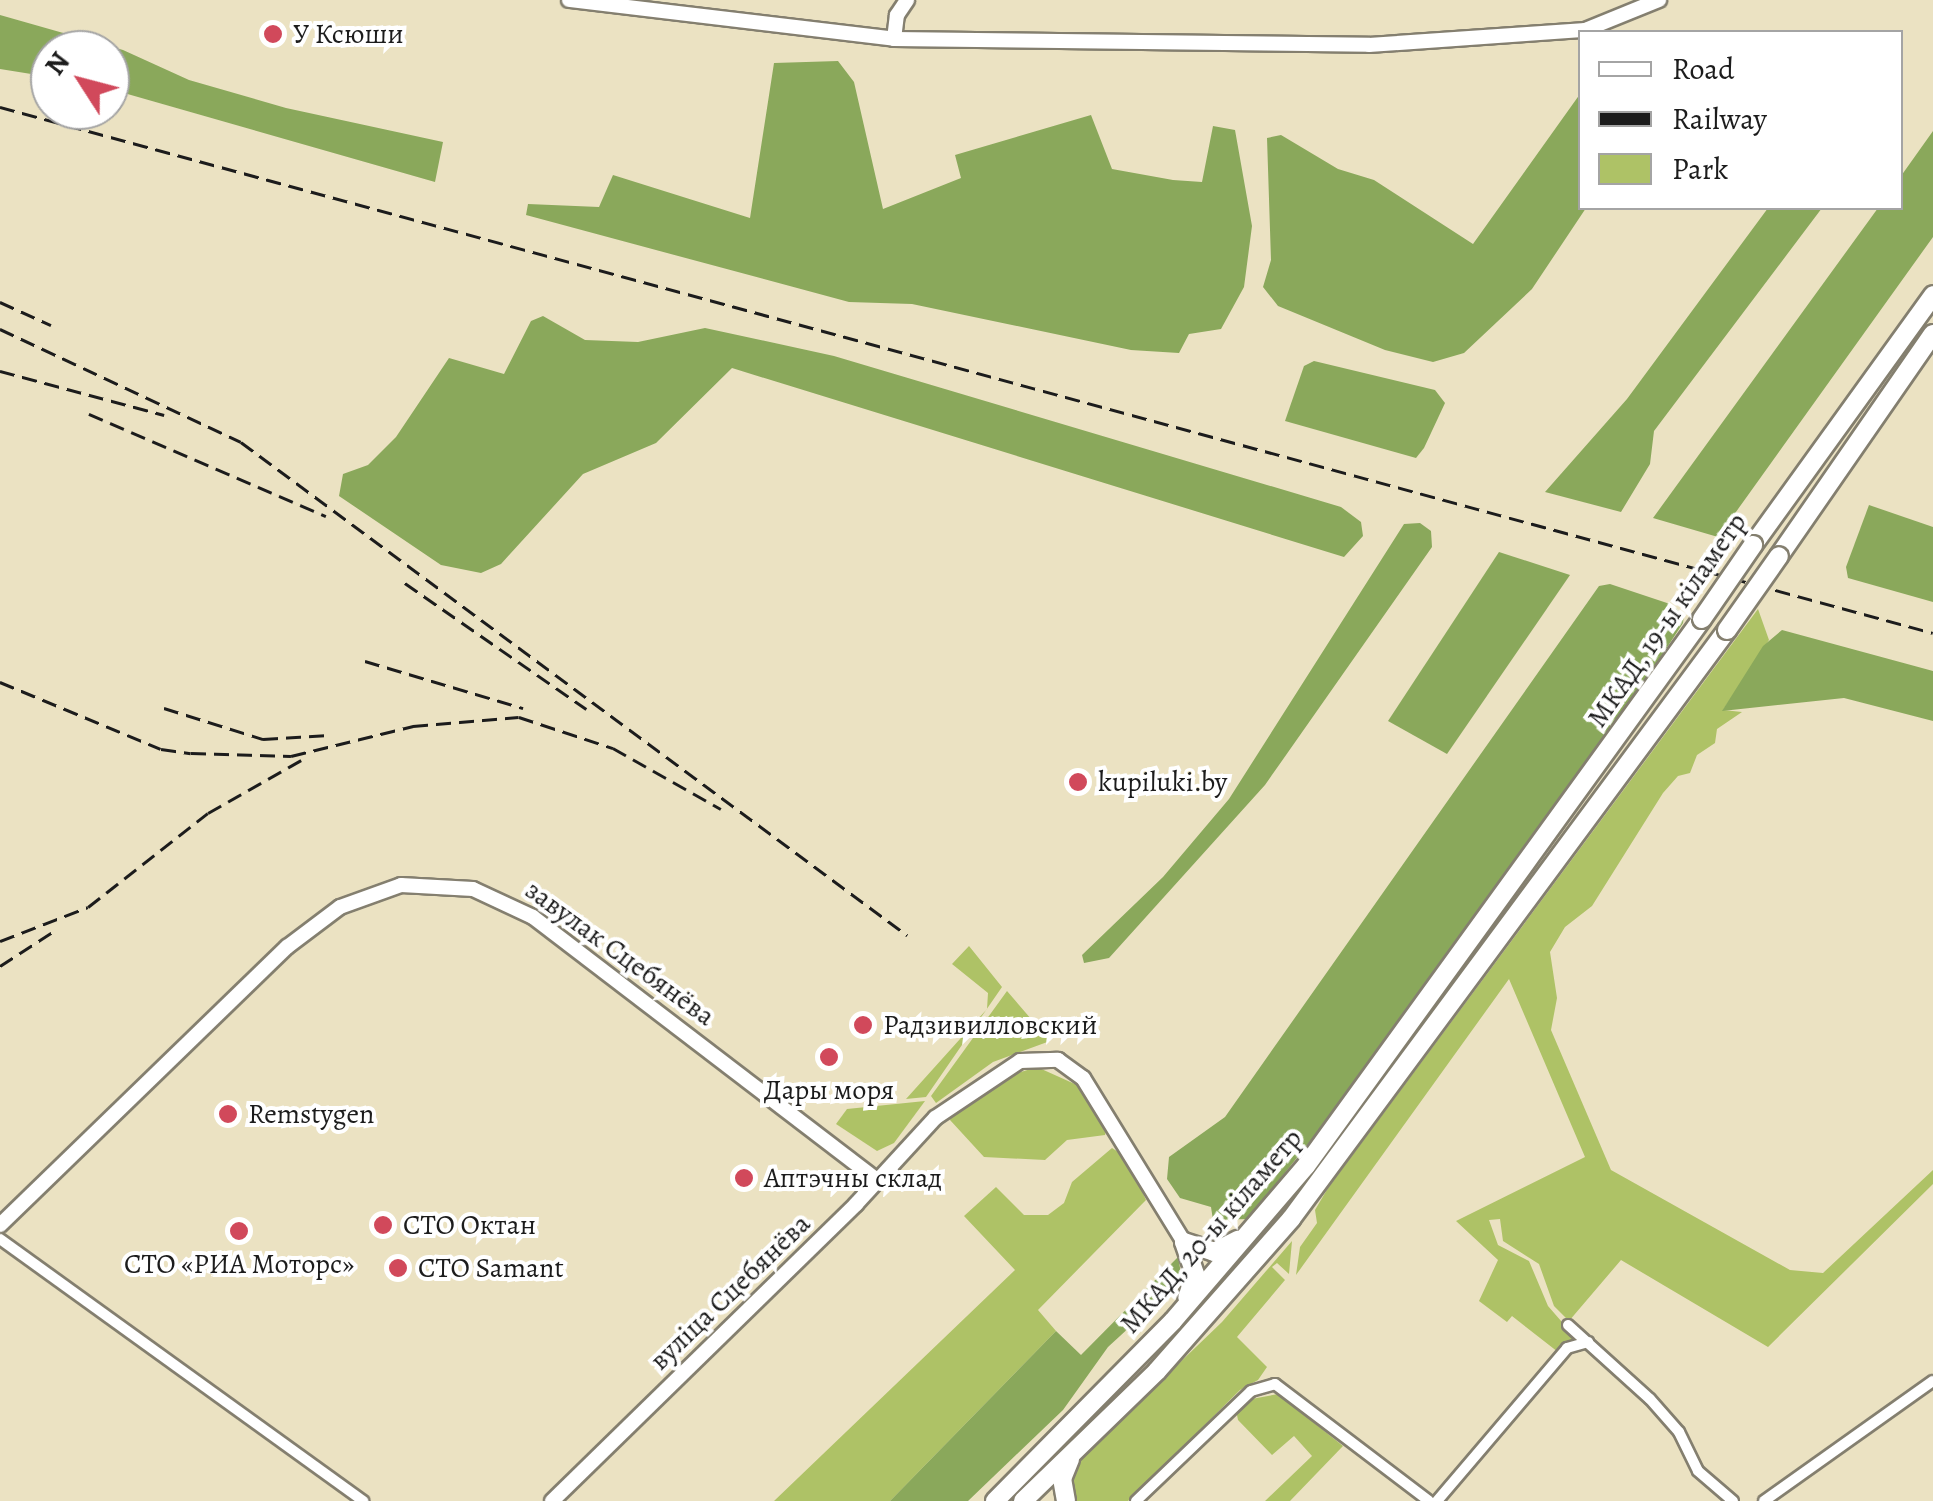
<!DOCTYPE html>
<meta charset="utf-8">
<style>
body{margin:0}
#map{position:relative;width:1933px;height:1501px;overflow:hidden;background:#ebe2c2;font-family:Alegreya,serif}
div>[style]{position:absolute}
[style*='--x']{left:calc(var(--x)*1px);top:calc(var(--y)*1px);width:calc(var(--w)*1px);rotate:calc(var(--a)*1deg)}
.green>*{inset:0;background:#aec266}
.forest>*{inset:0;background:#8aa85b}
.roads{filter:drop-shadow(2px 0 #847f6f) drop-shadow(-2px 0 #847f6f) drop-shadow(0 2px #847f6f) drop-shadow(0 -2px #847f6f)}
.street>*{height:10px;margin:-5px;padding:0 5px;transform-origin:5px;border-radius:5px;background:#fff}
.secondary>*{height:14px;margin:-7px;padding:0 7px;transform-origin:7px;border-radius:7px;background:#fff}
.highway>*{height:18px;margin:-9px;padding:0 9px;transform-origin:9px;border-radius:9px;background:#fff}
.rail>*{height:2.5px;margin-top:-1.25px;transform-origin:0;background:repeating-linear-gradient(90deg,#1c1c1c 0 15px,transparent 0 23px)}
.bridges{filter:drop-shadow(2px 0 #847f6f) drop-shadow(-2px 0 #847f6f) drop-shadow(0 2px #847f6f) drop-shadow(0 -2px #847f6f)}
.highway-bridge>*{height:18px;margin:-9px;padding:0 9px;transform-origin:9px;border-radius:9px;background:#fff}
.dots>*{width:28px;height:28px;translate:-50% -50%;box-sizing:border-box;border:5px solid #fff;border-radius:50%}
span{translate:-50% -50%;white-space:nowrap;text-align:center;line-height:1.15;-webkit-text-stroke:8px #fff;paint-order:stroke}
.poi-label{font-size:28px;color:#1c1c1c}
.left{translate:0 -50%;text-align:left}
.street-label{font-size:28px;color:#1c1c1c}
.legend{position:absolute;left:1578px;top:30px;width:325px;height:180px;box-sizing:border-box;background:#fff;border:2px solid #a4a4a4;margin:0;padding:12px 18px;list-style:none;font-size:30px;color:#1c1c1c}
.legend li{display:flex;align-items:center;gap:20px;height:50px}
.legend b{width:50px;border:2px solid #a4a4a4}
.north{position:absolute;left:30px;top:30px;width:100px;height:100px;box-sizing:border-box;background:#fff;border:2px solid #a4a4a4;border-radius:50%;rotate:306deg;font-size:28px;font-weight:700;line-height:40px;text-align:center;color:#1c1c1c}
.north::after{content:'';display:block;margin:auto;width:35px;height:45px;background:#d1495b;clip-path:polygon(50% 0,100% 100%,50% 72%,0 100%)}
</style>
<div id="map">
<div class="green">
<i style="clip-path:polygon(1758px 609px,1769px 640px,1723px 710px,1742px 712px,1717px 729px,1715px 743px,1697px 755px,1690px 773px,1678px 776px,1663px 793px,1592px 906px,1565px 927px,1550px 952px,1557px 998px,1551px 1030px,1611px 1170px,1790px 1270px,1823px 1273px,1933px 1170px,1933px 1184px,1768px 1347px,1621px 1260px,1569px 1321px,1554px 1306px,1539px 1264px,1503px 1241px,1500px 1219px,1489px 1220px,1498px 1245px,1529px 1261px,1548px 1306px,1575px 1337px,1558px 1352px,1512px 1316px,1507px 1322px,1479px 1301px,1498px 1260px,1456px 1221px,1585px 1157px,1509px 979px,1296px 1275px,1300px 1247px,1317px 1223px,1315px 1210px,1328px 1188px)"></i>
<i style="clip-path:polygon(969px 946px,1002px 987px,926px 1097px,906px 1099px,987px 1009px,988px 993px,952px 964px)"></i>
<i style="clip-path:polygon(1007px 991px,1050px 1041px,993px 1062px,936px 1103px,931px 1096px)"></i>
<i style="clip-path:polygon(1037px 1067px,1077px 1085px,1107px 1127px,1105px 1135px,1067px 1140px,1045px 1160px,984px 1157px,950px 1120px,951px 1112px,1002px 1078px)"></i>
<i style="clip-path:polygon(925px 1101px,894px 1143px,877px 1151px,836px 1124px,847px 1109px)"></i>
<i style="clip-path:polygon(1112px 1148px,1126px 1157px,1146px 1200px,1038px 1310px,1056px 1331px,890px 1501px,774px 1501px,1015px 1270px,964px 1216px,996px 1187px,1024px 1215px,1048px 1215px,1064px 1203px,1072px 1182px)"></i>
<i style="clip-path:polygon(1292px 1241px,1289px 1274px,1277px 1263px,1272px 1267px,1285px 1280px,1237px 1337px,1267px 1367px,1258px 1380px,1240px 1390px,1128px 1501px,1070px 1501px,1069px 1469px,1222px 1322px)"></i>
<i style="clip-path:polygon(1278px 1394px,1343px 1446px,1290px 1501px,1265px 1501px,1312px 1456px,1294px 1436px,1272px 1455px,1238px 1420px,1236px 1410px,1246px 1400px)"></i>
</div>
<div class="forest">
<i style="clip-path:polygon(0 15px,123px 50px,189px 80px,286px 108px,443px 142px,435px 182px,110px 89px,110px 50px,50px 50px,50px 77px,0 69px)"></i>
<i style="clip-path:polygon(838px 61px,854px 82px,883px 209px,961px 178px,955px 155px,1091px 115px,1112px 169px,1173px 180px,1202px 182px,1213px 126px,1235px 130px,1252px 226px,1244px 287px,1221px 329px,1189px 334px,1179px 353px,1131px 350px,912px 304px,849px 302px,526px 215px,528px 204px,599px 207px,613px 175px,750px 218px,774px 63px)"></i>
<i style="clip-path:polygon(1580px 94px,1580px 208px,1586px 208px,1532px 289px,1464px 353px,1433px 362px,1385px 350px,1278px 306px,1263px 287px,1271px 260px,1267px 138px,1281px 135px,1338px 169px,1374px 180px,1473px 244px)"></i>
<i style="clip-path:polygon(1933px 131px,1933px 237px,1718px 537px,1653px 518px,1878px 208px,1900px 208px,1901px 176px)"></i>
<i style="clip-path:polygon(1768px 208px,1822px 208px,1654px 431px,1650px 464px,1621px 512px,1545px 492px,1627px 399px)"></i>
<i style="clip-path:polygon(543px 316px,585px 340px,638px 342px,705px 328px,834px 356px,1341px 507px,1361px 522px,1363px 536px,1344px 557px,732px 368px,656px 443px,583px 474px,501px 564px,481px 573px,441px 565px,339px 496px,343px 474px,368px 465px,396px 437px,449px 358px,504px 374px,531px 321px)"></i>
<i style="clip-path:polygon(1314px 361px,1435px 390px,1445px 403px,1424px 448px,1416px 458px,1285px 421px,1304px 366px)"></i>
<i style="clip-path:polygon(1869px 505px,1933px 527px,1933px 602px,1848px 578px,1846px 567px)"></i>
<i style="clip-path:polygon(1420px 523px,1431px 531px,1432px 547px,1265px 785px,1109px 958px,1084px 963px,1082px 955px,1163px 877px,1229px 799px,1404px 524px)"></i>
<i style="clip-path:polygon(1499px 552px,1570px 575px,1447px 754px,1388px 721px)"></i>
<i style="clip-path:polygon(1610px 584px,1670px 604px,1684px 615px,1683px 623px,1601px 748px,1343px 1100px,1248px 1219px,1213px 1220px,1211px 1207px,1180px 1198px,1167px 1179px,1169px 1157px,1225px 1117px,1599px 586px)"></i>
<i style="clip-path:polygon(1782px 630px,1933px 671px,1933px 721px,1844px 698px,1722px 711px,1763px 646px)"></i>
<i style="clip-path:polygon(1178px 1257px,1181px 1273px,1168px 1292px,1108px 1347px,1063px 1410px,968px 1501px,890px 1501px,1056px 1331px,1081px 1355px)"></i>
</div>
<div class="roads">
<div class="street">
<i style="--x:0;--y:1239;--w:448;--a:35.8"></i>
<i style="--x:1568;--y:1325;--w:110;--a:42.1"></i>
<i style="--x:1650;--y:1399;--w:44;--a:48.7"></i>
<i style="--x:1679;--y:1432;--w:43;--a:64"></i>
<i style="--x:1698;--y:1471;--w:46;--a:40.6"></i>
<i style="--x:1136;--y:1501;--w:159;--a:-43.7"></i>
<i style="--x:1251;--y:1391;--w:25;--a:-16"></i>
<i style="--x:1275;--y:1384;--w:193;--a:37.2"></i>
<i style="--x:1437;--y:1501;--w:201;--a:-49.6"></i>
<i style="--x:1567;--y:1348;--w:22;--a:-16"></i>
<i style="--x:1764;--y:1501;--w:207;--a:-35.4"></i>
</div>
<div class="secondary">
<i style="--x:569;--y:0;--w:327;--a:6.8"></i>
<i style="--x:894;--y:39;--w:475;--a:0.7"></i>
<i style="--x:1369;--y:45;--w:217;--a:-4"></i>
<i style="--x:1585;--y:30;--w:80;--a:-22.1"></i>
<i style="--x:894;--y:39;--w:24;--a:-83"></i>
<i style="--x:897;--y:15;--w:18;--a:-56"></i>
<i style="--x:0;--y:1225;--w:400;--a:-44.1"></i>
<i style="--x:287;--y:947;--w:66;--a:-37"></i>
<i style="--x:340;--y:907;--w:65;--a:-19.8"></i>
<i style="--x:401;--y:885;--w:72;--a:3.2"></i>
<i style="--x:473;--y:889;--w:66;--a:25"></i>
<i style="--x:533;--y:917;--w:433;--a:37.4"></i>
<i style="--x:552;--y:1501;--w:425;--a:-44.3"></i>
<i style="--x:856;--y:1204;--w:117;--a:-47.4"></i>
<i style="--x:935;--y:1118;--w:102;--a:-33.8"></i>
<i style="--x:1020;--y:1061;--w:38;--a:-2"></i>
<i style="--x:1058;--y:1060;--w:31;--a:36"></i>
<i style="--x:1083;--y:1078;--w:193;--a:58.4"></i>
</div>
<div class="highway">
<i style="--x:1753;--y:545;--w:308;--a:-54.2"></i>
<i style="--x:1779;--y:556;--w:270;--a:-55.3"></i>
<i style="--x:1184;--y:1242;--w:34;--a:71"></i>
<i style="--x:1195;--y:1274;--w:25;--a:108"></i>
<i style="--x:1184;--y:1242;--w:32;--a:18"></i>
<i style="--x:1214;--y:1252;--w:27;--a:-27"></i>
<i style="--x:995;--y:1501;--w:253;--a:-45.3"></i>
<i style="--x:1173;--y:1321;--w:204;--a:-49.4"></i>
<i style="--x:1306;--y:1166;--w:675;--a:-54.1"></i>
<i style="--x:1023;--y:1501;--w:187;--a:-44.1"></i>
<i style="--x:1157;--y:1371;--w:203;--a:-48.6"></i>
<i style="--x:1291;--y:1219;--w:733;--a:-53.49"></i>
<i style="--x:1066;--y:1501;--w:22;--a:-100"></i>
<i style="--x:1062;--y:1479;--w:22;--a:-68"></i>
</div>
</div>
<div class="rail">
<i style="--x:0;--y:107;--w:2003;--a:15.22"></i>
<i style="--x:0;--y:302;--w:56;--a:24.3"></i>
<i style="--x:0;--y:329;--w:266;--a:25.1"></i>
<i style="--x:241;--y:442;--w:829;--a:36.51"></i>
<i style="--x:0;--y:371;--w:170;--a:15"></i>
<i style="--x:89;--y:414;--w:258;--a:23.3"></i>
<i style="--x:405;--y:583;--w:221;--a:34.8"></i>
<i style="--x:365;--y:661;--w:165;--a:16.6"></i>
<i style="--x:0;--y:682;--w:174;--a:22.6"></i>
<i style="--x:161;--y:749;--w:30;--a:8"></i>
<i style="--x:191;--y:753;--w:100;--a:1.7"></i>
<i style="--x:291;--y:756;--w:126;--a:-13.8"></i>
<i style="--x:413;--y:726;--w:106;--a:-4.9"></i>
<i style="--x:519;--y:717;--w:99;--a:18.3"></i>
<i style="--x:613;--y:748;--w:124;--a:29.5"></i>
<i style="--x:164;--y:708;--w:104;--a:17.4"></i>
<i style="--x:263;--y:739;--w:66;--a:-3.5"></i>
<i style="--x:0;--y:941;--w:94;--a:-21.1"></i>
<i style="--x:88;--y:907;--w:152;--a:-38.1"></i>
<i style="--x:208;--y:813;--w:109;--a:-29.6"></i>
<i style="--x:0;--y:966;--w:61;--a:-32.9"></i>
</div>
<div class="bridges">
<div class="highway-bridge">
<i style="--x:1702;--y:619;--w:90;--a:-55.4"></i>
<i style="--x:1727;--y:630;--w:90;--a:-54.9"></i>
</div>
</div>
<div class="dots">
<i style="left:273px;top:34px;background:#d1495b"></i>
<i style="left:1078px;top:782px;background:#d1495b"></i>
<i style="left:863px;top:1025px;background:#d1495b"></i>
<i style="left:829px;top:1057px;background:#d1495b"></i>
<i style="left:228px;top:1114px;background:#d1495b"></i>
<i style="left:744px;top:1178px;background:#d1495b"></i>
<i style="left:383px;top:1225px;background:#d1495b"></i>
<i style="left:239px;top:1231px;background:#d1495b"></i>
<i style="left:398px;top:1268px;background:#d1495b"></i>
</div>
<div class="poi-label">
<span class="left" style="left:293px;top:34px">У Ксюши</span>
<span class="left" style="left:1098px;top:782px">kupiluki.by</span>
<span class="left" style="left:883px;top:1025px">Радзивилловский</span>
<span style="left:829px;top:1090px">Дары моря</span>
<span class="left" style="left:248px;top:1114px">Remstygen</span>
<span class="left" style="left:764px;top:1178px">Аптэчны склад</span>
<span class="left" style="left:403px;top:1225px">СТО Октан</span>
<span style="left:239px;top:1264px">СТО «РИА Моторс»</span>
<span class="left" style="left:418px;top:1268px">СТО Samant</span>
</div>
<div class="street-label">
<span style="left:1667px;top:620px;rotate:-55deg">МКАД, 19-ы кіламетр</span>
<span style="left:620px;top:953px;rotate:36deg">завулак Сцебянёва</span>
<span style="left:1211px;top:1231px;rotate:-49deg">МКАД, 20-ы кіламетр</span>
<span style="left:730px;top:1292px;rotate:-44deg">вуліца Сцебянёва</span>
</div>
<ul class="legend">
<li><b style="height:12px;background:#fff"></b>Road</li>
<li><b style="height:12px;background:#1c1c1c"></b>Railway</li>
<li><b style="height:28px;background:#aec266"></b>Park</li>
</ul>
<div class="north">N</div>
</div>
